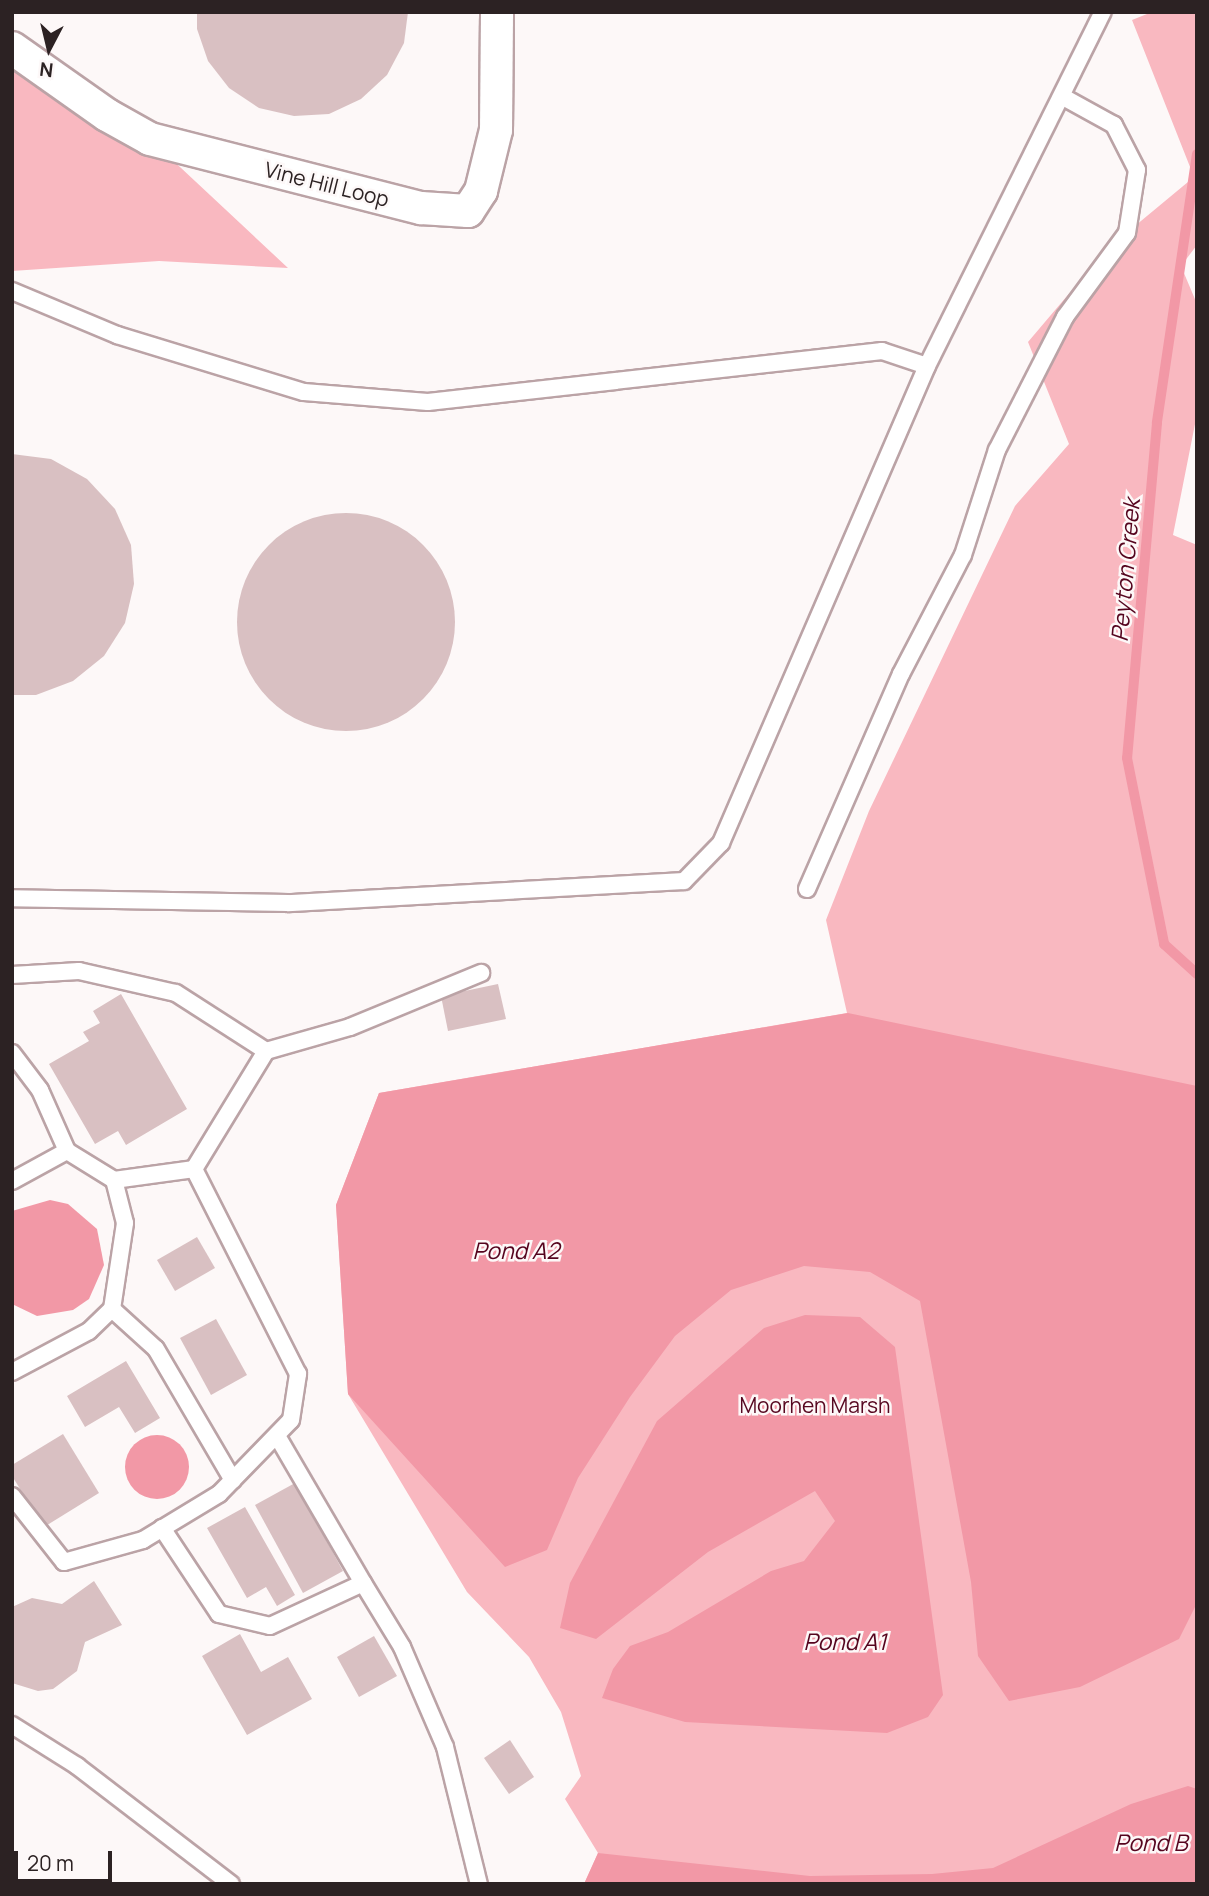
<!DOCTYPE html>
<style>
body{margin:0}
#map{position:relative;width:1209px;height:1896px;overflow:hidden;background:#fdf8f8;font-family:Manrope,sans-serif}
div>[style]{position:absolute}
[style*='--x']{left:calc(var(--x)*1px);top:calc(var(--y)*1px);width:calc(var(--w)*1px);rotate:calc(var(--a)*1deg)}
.green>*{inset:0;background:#f9b8c0}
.water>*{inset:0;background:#f298a6}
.round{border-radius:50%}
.stream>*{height:10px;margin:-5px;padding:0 5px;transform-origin:5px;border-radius:5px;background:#f298a6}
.building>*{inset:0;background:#d9c0c2}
.roads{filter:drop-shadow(2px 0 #bba3a6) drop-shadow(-2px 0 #bba3a6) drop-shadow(0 2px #bba3a6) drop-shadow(0 -2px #bba3a6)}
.lane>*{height:16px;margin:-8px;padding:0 8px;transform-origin:8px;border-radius:8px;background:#fff}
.street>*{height:32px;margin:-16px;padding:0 16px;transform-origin:16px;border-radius:16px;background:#fff}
span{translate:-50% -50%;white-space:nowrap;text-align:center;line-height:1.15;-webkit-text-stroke:5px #fdf8f8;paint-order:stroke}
.street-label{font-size:21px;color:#2c2223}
.park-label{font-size:21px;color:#570720}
.water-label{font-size:23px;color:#55041e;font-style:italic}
.frame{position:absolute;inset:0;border:14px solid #2c2223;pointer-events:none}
.north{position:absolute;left:14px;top:14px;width:70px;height:70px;-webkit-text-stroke:5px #fdf8f8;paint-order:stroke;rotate:187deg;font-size:19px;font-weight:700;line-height:28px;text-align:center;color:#2c2223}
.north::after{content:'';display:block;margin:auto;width:24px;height:32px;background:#2c2223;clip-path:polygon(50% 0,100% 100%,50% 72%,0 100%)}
.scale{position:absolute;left:14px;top:1851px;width:98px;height:32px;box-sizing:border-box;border:4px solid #2c2223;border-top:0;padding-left:9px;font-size:21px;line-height:24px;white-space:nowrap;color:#2c2223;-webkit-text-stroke:5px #fdf8f8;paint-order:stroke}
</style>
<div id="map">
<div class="green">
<i style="clip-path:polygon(1152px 12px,1197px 12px,1197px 245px,1181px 266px,1197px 304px,1197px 414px,1173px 535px,1197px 545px,1197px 1884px,584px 1884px,598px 1853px,565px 1799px,581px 1776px,561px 1712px,529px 1657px,467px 1592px,348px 1394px,336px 1205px,379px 1093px,847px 1013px,826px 920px,869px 811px,1015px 506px,1069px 444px,1028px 342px,1106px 250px,1194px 177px,1132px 20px)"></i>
<i style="clip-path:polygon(12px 48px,150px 139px,288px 268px,159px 261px,12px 271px)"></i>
</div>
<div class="water">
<i style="clip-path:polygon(848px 1013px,1197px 1086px,1197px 1603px,1179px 1639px,1080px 1687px,1009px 1701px,978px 1656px,971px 1582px,920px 1301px,870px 1272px,804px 1266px,731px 1290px,675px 1336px,630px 1397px,578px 1478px,547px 1550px,505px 1567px,348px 1394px,336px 1205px,379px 1093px)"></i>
<i style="clip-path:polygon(50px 1200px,68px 1204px,97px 1229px,104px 1265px,89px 1299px,73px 1310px,37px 1316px,12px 1304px,12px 1211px)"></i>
<i style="clip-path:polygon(805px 1315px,860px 1317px,895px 1347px,943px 1695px,928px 1717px,887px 1733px,685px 1722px,602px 1698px,613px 1669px,630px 1646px,668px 1632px,771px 1571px,804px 1561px,835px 1521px,815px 1491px,708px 1552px,596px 1639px,560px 1628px,570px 1583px,657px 1421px,764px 1328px)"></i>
<i class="round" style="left:125px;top:1435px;width:64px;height:64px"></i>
<i style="clip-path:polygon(1188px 1786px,1197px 1789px,1197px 1884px,584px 1884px,598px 1853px,810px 1876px,932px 1874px,993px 1868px,1131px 1804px)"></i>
</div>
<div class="stream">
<i style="--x:1197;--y:154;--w:272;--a:98.5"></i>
<i style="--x:1157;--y:423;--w:336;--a:95.1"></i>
<i style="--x:1127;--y:758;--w:190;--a:78.7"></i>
<i style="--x:1164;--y:944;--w:45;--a:42.3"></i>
</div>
<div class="building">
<i style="clip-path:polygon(197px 12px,408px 12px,404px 43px,387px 75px,361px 99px,329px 114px,294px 116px,259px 108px,229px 88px,208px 61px,197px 29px)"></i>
<i style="clip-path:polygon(12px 454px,51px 459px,87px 479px,115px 509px,131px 545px,134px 584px,125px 623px,104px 656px,73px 681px,36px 695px,12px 695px)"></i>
<i class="round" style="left:237px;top:513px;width:218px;height:218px"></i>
<i style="clip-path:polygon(498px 984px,506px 1019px,448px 1031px,441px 996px)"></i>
<i style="clip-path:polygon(121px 994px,187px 1109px,126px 1145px,118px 1131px,95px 1144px,49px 1064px,89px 1041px,83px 1032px,100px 1023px,93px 1011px)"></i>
<i style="clip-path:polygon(197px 1237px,215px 1268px,175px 1291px,157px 1260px)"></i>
<i style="clip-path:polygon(216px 1319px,247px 1375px,211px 1395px,180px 1338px)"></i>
<i style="clip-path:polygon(126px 1361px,160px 1418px,135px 1433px,119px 1407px,85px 1427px,67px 1396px)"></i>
<i style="clip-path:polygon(63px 1434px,99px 1493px,44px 1527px,12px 1476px,12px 1465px)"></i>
<i style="clip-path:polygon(295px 1483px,343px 1571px,303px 1593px,255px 1505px)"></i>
<i style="clip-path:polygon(245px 1507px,295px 1595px,277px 1606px,266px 1587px,247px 1598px,207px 1528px)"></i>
<i style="clip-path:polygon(94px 1581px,122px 1625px,85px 1642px,77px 1671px,53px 1689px,38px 1691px,12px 1683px,12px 1607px,32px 1598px,62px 1604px)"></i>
<i style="clip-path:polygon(240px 1634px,261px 1672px,288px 1657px,312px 1699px,247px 1735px,202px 1656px)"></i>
<i style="clip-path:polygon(374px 1636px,397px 1676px,359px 1697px,337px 1657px)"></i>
<i style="clip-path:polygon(510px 1740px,534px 1777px,509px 1794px,484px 1758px)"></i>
</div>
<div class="roads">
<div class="lane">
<i style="--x:12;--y:291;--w:114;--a:22.7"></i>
<i style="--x:117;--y:335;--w:195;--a:17"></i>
<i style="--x:304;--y:392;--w:124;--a:4.6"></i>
<i style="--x:428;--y:402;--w:457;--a:-6.4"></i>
<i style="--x:882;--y:351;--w:47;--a:18.4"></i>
<i style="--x:927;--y:366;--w:520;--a:113.36"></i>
<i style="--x:721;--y:843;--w:53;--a:134.2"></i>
<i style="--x:684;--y:881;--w:397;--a:176.8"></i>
<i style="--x:288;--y:903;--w:276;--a:-179"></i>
<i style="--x:927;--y:366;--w:395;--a:-63.6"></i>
<i style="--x:807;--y:889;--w:235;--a:-66.4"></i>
<i style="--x:901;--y:674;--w:134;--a:-62.5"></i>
<i style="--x:963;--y:555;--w:110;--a:-72.1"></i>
<i style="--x:997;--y:450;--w:149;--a:-62.9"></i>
<i style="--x:1065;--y:317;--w:104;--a:-53.6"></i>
<i style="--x:1127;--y:233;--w:64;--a:-81"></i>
<i style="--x:1137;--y:170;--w:51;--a:-117.1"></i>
<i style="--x:1114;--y:125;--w:58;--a:-151.2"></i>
<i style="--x:12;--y:975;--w:67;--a:-3.4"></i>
<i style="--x:79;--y:971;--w:99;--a:12.8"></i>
<i style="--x:176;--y:993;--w:107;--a:32.8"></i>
<i style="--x:12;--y:1053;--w:46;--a:52.9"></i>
<i style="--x:40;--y:1090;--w:67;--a:66.1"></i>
<i style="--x:67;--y:1151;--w:55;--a:31.7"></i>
<i style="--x:114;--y:1180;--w:81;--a:-7.8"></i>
<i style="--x:194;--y:1169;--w:138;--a:-58.6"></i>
<i style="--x:266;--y:1051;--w:87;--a:-15.9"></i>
<i style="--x:350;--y:1027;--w:142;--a:-22.4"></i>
<i style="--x:12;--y:1181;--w:63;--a:-28.6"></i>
<i style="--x:112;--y:1309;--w:59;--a:42.3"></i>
<i style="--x:156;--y:1349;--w:152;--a:59.6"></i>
<i style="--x:12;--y:1372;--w:87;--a:-28"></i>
<i style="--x:89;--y:1331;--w:32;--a:-44"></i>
<i style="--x:112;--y:1309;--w:87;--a:-81.4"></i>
<i style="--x:125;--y:1223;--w:44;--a:-104.3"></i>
<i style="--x:12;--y:1496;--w:84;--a:51.8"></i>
<i style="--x:64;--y:1562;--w:82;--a:-15.6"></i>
<i style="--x:143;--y:1540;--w:89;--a:-31.2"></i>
<i style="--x:219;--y:1494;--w:103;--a:-45.8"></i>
<i style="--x:291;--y:1420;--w:47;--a:-81.3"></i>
<i style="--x:298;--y:1374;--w:230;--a:-116.9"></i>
<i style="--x:162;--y:1528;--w:103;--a:56.5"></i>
<i style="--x:219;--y:1614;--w:52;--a:13.2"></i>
<i style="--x:270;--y:1626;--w:102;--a:-24.8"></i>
<i style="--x:363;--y:1583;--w:170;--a:-120.3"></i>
<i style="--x:363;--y:1583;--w:75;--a:58.6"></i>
<i style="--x:402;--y:1647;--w:109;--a:66.7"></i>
<i style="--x:445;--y:1747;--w:141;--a:76.1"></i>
<i style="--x:12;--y:1725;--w:77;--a:32.2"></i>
<i style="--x:77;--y:1766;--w:194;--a:37.5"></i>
</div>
<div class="street">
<i style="--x:12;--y:48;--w:116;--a:35.2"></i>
<i style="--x:107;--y:115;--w:49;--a:29.2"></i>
<i style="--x:150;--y:139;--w:280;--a:14.3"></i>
<i style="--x:421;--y:208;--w:47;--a:3.7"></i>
<i style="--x:468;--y:211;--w:24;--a:-57"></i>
<i style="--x:481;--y:191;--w:63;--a:-76.2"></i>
<i style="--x:496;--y:130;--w:118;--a:-89.5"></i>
</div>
</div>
<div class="street-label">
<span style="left:327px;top:184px;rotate:14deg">Vine Hill Loop</span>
</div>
<div class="park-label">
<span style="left:815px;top:1405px">Moorhen Marsh</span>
</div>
<div class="water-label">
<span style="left:1125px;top:570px;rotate:-85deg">Peyton Creek</span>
<span style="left:516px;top:1250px">Pond A2</span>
<span style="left:845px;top:1641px">Pond A1</span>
<span style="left:1151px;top:1842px">Pond B</span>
</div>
<div class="frame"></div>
<div class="north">N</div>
<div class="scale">20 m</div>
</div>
